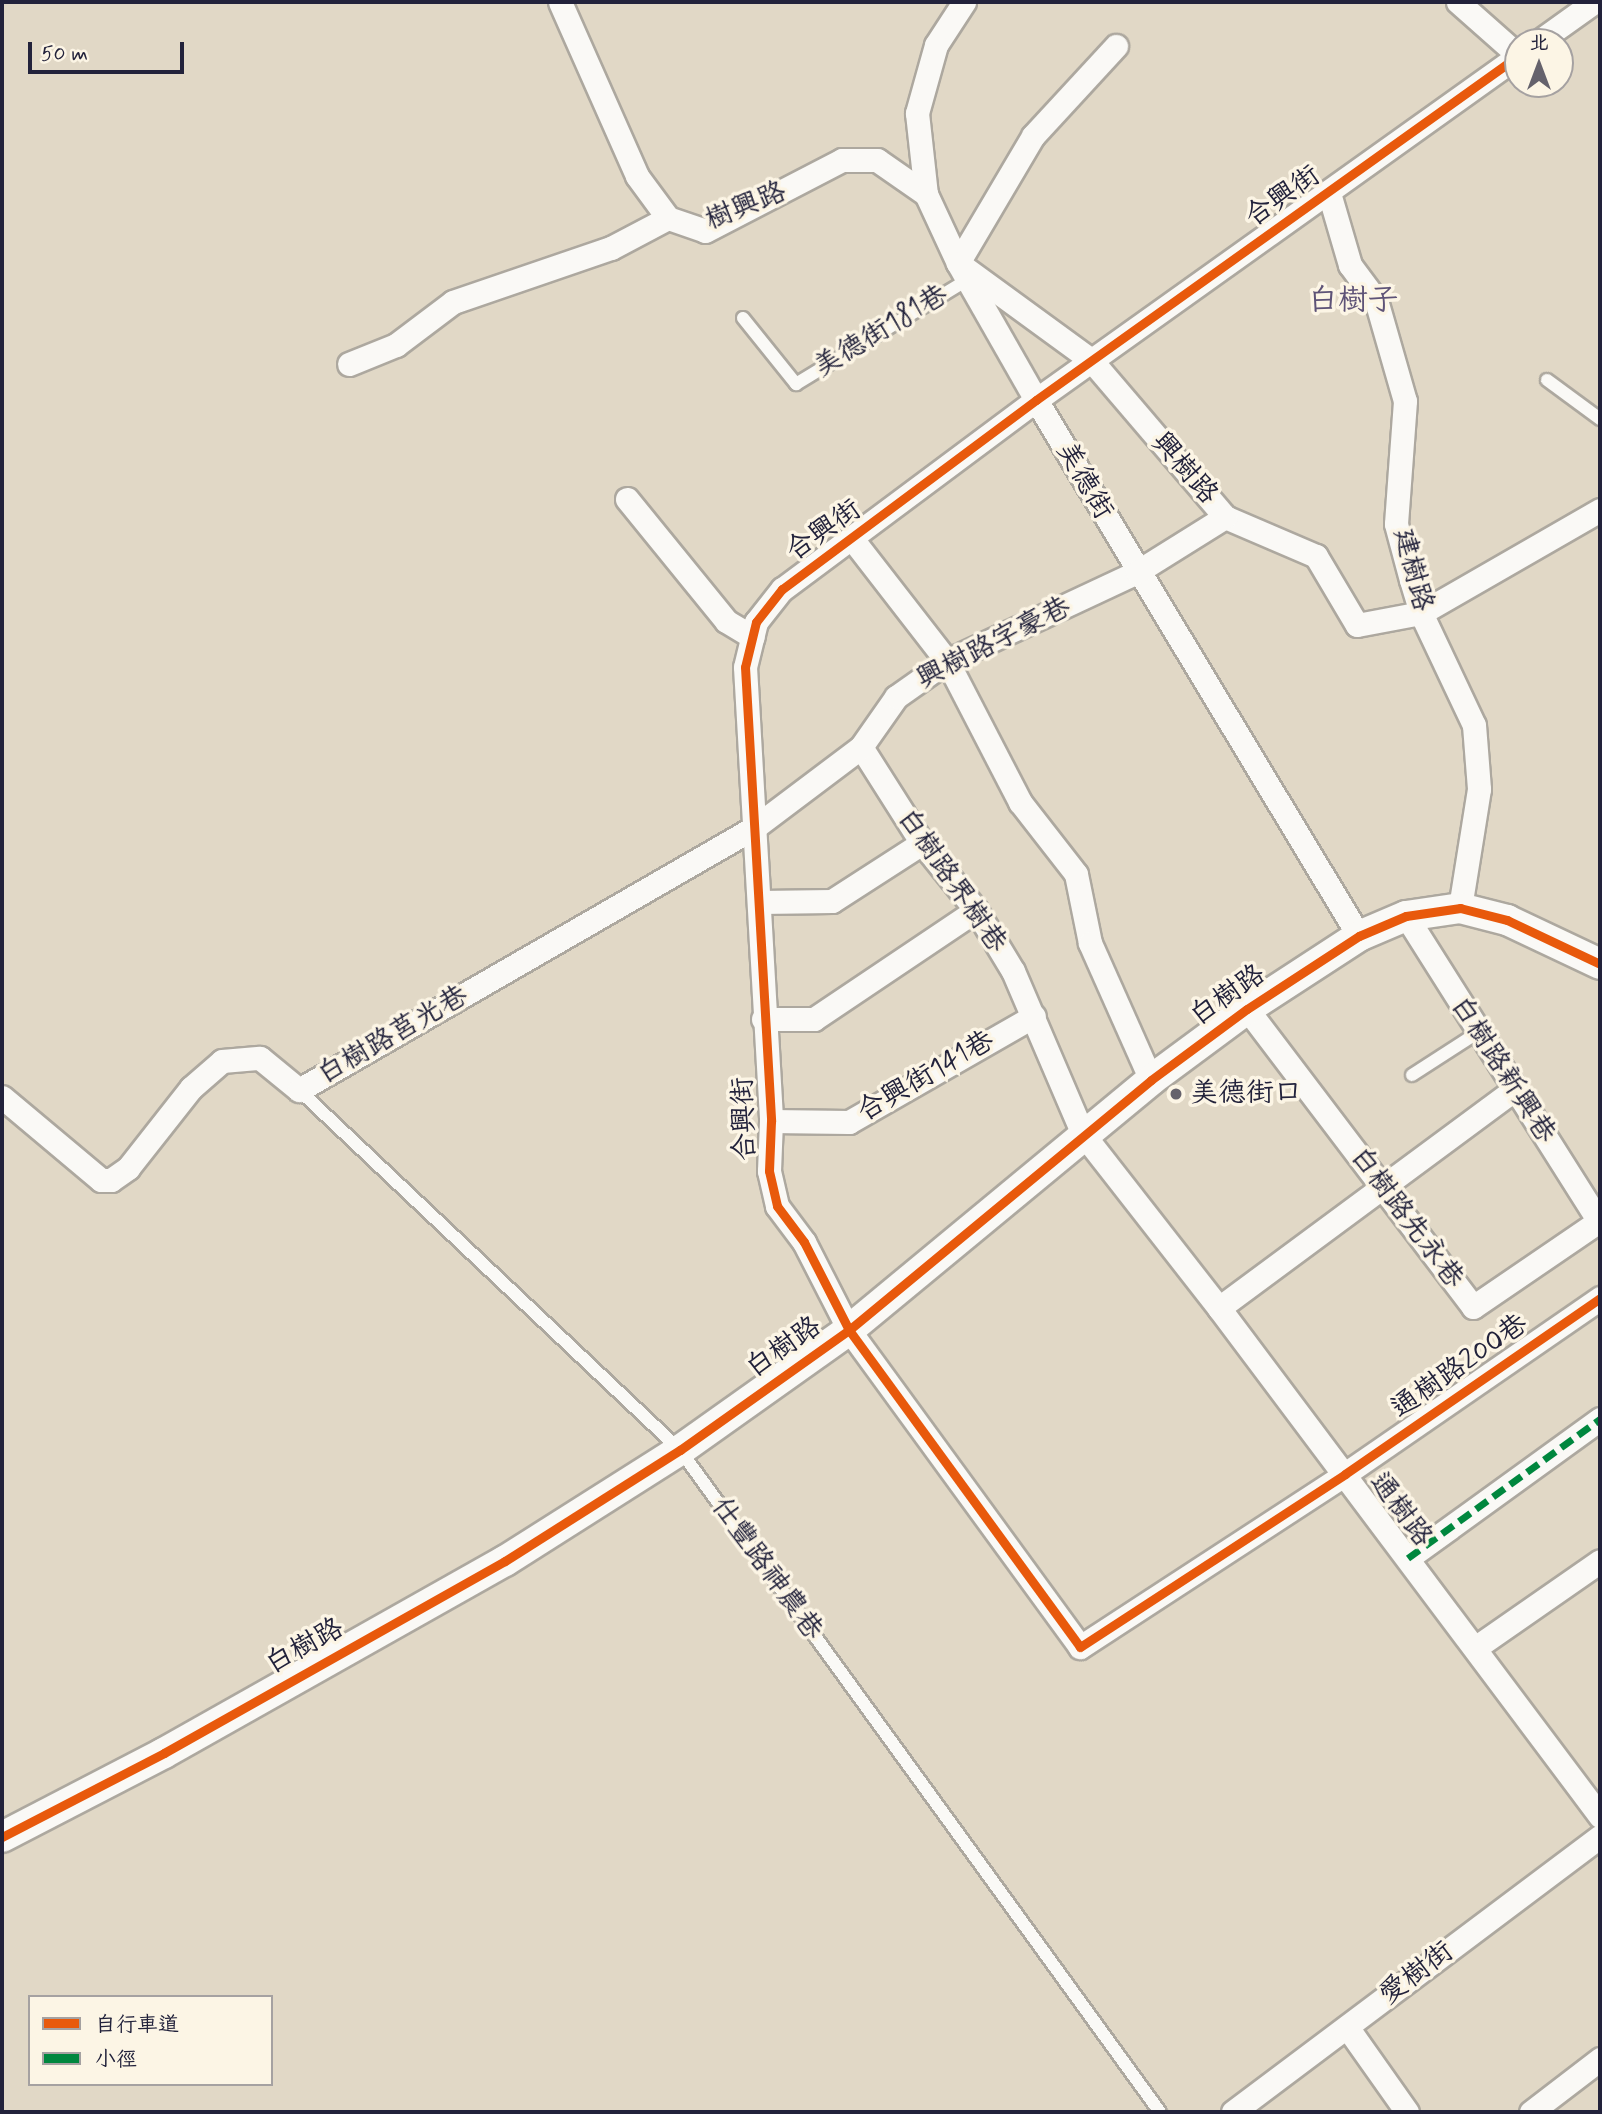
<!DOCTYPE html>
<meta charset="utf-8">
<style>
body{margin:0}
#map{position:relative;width:1602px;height:2114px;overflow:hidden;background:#e1d8c6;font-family:Mynerve,"LXGW WenKai TC",sans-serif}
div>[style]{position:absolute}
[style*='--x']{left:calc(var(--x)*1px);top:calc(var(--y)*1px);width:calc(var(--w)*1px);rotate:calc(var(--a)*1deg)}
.roads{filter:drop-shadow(2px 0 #ada89f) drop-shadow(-2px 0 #ada89f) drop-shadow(0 2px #ada89f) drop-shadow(0 -2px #ada89f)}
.service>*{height:12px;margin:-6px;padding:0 6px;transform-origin:6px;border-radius:6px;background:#faf9f6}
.minor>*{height:23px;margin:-11.5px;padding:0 11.5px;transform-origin:11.5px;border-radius:11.5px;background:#faf9f6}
.tertiary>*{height:30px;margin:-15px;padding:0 15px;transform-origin:15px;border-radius:15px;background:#faf9f6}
.quiet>*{height:7px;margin-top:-3.5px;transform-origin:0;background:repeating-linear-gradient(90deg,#00873e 0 14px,transparent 0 21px)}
.cycleway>*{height:9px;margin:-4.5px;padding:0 4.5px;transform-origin:4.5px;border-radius:4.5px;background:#e8590c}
.dots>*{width:19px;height:19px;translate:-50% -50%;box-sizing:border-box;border:4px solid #fcf5e5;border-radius:50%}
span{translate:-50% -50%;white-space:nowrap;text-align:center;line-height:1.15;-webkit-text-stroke:7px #fcf5e5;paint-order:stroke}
.street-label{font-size:28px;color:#22223b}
.poi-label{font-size:28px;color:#22223b}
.left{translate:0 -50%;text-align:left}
.neighbourhood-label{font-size:30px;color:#5e5377}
.frame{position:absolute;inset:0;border:4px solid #22223b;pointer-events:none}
.legend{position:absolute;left:28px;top:1995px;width:245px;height:91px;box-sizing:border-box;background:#fcf5e5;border:2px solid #a5a1a1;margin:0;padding:9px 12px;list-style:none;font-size:21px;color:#22223b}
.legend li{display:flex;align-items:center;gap:14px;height:35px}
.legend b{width:35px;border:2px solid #a5a1a1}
.north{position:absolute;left:1504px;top:28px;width:70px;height:70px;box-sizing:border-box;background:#fcf5e5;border:2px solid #a5a1a1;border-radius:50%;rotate:0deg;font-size:19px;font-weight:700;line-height:28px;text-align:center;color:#22223b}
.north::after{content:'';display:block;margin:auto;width:24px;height:32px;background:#65626c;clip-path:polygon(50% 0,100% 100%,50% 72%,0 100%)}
.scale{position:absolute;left:28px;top:42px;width:156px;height:32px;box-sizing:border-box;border:4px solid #22223b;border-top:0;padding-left:9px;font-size:21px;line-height:24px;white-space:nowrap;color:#22223b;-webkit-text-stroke:5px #fcf5e5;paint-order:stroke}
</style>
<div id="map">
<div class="roads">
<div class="service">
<i style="--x:743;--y:318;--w:85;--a:51.2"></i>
<i style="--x:796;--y:384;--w:200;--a:-31.3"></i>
<i style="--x:1547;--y:380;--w:66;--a:36.3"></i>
<i style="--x:1412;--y:1075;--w:77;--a:-32.9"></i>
<i style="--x:299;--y:1090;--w:524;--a:43.38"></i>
<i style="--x:680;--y:1450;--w:818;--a:54.06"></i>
</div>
<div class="minor">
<i style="--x:560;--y:2;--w:190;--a:66.1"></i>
<i style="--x:637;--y:176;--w:52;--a:53.6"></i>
<i style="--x:668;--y:218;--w:39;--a:19"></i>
<i style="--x:705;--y:231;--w:154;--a:-27.4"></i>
<i style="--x:842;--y:160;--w:35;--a:0"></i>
<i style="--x:877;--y:160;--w:60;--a:34.8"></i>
<i style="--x:964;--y:2;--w:51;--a:123.1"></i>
<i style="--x:936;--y:45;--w:71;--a:105.6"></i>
<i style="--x:917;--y:113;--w:81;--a:83.7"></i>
<i style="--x:926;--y:194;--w:76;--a:65.1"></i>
<i style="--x:958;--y:263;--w:158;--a:60.3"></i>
<i style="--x:1036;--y:400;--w:626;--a:58.93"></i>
<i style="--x:1458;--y:2;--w:80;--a:41.5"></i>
<i style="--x:1538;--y:42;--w:69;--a:-35.5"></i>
<i style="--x:1116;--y:46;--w:122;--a:132.7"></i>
<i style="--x:1033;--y:136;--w:147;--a:120.6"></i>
<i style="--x:958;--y:263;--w:165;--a:36.1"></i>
<i style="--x:1091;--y:360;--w:206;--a:49.5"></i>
<i style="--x:1225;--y:517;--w:99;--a:23.2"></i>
<i style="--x:1316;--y:556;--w:80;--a:59.3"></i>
<i style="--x:1357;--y:625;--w:65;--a:-10.6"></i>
<i style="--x:1421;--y:613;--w:207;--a:-29.9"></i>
<i style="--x:1518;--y:56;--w:592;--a:144.48"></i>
<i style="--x:1036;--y:400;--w:317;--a:143.3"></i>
<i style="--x:782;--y:589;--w:42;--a:128.2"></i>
<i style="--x:756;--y:622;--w:46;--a:103.7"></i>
<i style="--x:745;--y:667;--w:455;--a:86.7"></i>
<i style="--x:771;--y:1121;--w:50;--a:92.3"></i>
<i style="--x:769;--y:1171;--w:36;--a:77"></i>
<i style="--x:777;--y:1206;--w:45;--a:53.1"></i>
<i style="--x:804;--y:1242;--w:99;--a:62.9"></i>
<i style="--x:849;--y:1330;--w:392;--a:53.9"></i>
<i style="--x:1080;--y:1647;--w:316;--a:-33.1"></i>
<i style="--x:1345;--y:1474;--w:310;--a:-34.6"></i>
<i style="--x:1329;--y:193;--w:75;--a:73.7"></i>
<i style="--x:1350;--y:265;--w:44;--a:53.4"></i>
<i style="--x:1376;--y:300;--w:105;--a:74"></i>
<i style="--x:1405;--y:401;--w:123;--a:94.2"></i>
<i style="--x:1396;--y:524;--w:58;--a:75"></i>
<i style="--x:1411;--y:580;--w:34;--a:73"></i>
<i style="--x:1421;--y:613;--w:124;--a:64.7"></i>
<i style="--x:1474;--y:725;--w:64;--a:85.5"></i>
<i style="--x:1479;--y:789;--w:121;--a:99.1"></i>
<i style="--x:349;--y:364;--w:51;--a:-22"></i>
<i style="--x:396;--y:345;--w:71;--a:-37"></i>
<i style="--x:453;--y:302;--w:167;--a:-18.9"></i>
<i style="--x:611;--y:248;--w:64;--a:-27.8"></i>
<i style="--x:627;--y:499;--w:157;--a:50.9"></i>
<i style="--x:726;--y:621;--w:31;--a:31"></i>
<i style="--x:853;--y:540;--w:153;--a:52.2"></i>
<i style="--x:947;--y:661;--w:159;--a:62.6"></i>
<i style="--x:1020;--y:802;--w:91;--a:52.1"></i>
<i style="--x:1076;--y:874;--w:70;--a:78.5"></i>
<i style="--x:1090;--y:943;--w:150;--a:66"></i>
<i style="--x:861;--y:747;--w:114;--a:57.6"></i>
<i style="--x:922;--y:843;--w:86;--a:51.1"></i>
<i style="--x:976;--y:910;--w:71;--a:58.8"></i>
<i style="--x:1013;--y:971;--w:177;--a:66.8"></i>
<i style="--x:1083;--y:1134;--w:221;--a:52"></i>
<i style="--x:1219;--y:1308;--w:635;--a:53.13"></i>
<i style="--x:760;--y:902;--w:72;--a:-0.8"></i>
<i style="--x:832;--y:901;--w:107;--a:-32.8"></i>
<i style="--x:1406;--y:916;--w:363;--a:57.7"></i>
<i style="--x:1247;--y:1009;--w:374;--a:52.8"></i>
<i style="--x:1473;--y:1307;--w:153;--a:-34.3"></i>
<i style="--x:763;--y:1019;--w:51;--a:0"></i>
<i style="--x:814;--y:1019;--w:195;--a:-33.9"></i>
<i style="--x:2;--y:1097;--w:129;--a:40"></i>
<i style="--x:101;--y:1180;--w:10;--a:0"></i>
<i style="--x:111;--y:1180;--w:21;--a:-35"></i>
<i style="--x:128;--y:1168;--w:102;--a:-51.8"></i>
<i style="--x:191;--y:1088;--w:41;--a:-41.1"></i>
<i style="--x:222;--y:1061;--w:38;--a:-5"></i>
<i style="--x:260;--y:1058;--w:50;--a:39.4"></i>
<i style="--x:299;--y:1090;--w:526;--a:-29.97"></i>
<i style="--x:755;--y:827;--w:133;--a:-37"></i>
<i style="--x:861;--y:747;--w:61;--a:-55"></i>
<i style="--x:896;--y:697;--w:62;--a:-35.2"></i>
<i style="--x:947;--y:661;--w:210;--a:-25.1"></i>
<i style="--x:1137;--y:572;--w:104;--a:-32"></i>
<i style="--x:771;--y:1121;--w:78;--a:0.7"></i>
<i style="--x:849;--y:1122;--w:213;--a:-29.8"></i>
<i style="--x:1219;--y:1308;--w:367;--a:-36.5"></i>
<i style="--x:1408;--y:1558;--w:237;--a:-35.9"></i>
<i style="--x:1475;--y:1648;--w:152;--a:-34.8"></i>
<i style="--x:1347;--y:2027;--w:104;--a:54.8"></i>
<i style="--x:1233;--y:2112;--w:459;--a:-36.9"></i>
<i style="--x:1531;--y:2112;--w:87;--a:-37.5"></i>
</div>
<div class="tertiary">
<i style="--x:2;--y:1837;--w:182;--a:-27.4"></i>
<i style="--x:164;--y:1753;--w:391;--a:-29.4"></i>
<i style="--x:505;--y:1561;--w:207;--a:-32.4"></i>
<i style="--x:680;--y:1450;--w:207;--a:-35.4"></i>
<i style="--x:849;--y:1330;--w:392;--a:-39.6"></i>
<i style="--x:1151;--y:1080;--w:119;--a:-36.5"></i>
<i style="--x:1247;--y:1009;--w:134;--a:-33.1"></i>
<i style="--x:1359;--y:936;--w:51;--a:-23.1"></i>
<i style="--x:1406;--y:916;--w:55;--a:-8.4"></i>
<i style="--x:1460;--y:908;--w:49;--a:14.3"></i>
<i style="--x:1507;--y:920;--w:103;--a:25.3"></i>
</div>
</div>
<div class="quiet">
<i style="--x:1408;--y:1558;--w:237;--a:-35.9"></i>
</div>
<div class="cycleway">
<i style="--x:1518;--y:56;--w:592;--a:144.48"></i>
<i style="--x:1036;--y:400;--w:317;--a:143.3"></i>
<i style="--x:782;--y:589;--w:42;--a:128.2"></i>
<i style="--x:756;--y:622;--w:46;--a:103.7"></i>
<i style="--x:745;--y:667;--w:455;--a:86.7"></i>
<i style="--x:771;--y:1121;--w:50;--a:92.3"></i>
<i style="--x:769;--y:1171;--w:36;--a:77"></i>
<i style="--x:777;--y:1206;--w:45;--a:53.1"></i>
<i style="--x:804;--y:1242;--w:99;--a:62.9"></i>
<i style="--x:849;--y:1330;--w:392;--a:53.9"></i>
<i style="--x:1080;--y:1647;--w:316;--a:-33.1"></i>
<i style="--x:1345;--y:1474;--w:310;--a:-34.6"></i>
<i style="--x:2;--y:1837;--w:182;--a:-27.4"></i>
<i style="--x:164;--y:1753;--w:391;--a:-29.4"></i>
<i style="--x:505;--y:1561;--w:207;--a:-32.4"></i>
<i style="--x:680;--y:1450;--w:207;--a:-35.4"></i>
<i style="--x:849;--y:1330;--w:392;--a:-39.6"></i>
<i style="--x:1151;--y:1080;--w:119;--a:-36.5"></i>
<i style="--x:1247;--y:1009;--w:134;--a:-33.1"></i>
<i style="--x:1359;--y:936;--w:51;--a:-23.1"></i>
<i style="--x:1406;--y:916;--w:55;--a:-8.4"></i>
<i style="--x:1460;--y:908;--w:49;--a:14.3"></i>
<i style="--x:1507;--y:920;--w:103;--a:25.3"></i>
</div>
<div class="dots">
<i style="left:1176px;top:1094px;background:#65626c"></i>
</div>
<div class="street-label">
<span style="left:1283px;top:197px;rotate:-35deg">合興街</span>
<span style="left:746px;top:207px;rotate:-22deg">樹興路</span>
<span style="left:881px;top:332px;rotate:-31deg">美德街181巷</span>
<span style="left:1184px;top:469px;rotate:49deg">興樹路</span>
<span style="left:1084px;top:481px;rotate:60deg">美德街</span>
<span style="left:824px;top:531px;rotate:-35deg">合興街</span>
<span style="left:1412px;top:570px;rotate:75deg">建樹路</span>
<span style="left:994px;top:644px;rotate:-27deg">興樹路字豪巷</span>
<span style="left:951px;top:881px;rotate:55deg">白樹路界樹巷</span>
<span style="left:1228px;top:996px;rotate:-35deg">白樹路</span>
<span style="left:393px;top:1036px;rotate:-30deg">白樹路莒光巷</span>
<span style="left:1502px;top:1070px;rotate:57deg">白樹路新興巷</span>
<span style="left:926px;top:1077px;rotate:-30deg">合興街141巷</span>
<span style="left:745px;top:1119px;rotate:-92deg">合興街</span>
<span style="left:1406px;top:1218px;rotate:53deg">白樹路先永巷</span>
<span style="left:784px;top:1348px;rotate:-35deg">白樹路</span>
<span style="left:1460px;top:1367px;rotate:-35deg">通樹路200巷</span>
<span style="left:1400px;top:1510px;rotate:53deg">通樹路</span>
<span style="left:766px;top:1569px;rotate:54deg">仕豐路神農巷</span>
<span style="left:305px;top:1647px;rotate:-29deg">白樹路</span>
<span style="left:1417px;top:1974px;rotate:-37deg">愛樹街</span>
</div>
<div class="poi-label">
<span class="left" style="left:1190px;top:1094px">美德街口</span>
</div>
<div class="neighbourhood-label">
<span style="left:1353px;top:301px">白樹子</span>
</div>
<div class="frame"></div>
<ul class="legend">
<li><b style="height:9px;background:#e8590c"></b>自行車道</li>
<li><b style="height:9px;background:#00873e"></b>小徑</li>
</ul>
<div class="north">北</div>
<div class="scale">50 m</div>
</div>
